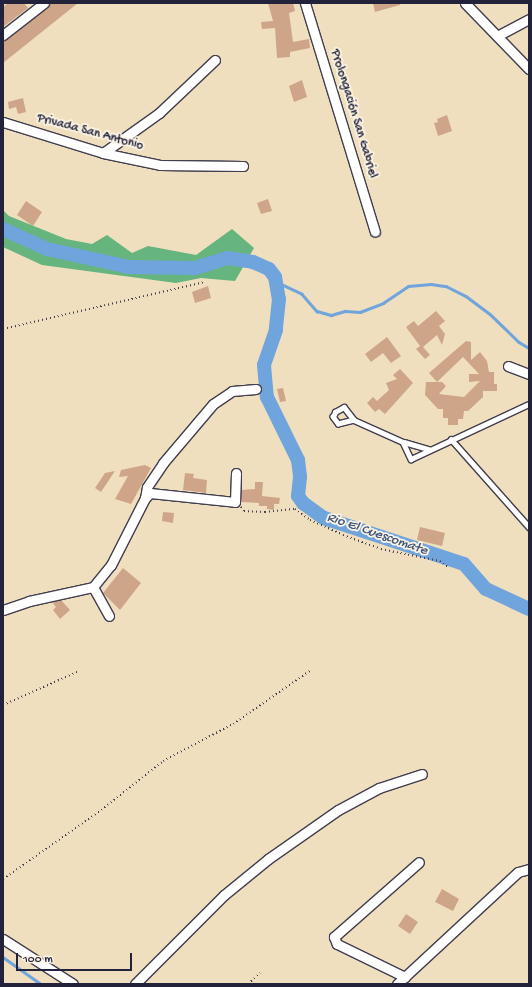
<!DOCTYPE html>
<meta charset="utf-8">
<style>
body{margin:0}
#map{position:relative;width:532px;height:987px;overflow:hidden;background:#efdfbe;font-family:"Gochi Hand",sans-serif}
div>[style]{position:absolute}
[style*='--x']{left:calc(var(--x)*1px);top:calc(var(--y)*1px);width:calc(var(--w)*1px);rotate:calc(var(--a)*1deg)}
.forest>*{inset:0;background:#66b47e}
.stream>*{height:2.5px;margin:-1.25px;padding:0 1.25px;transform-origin:1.25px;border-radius:1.25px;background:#70a4dc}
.river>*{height:14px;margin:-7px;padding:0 7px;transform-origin:7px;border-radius:7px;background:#70a4dc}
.building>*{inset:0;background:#cfa589}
.path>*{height:1.5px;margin-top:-0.75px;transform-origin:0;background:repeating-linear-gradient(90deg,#413e4f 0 1px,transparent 0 4px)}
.roads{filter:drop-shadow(1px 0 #413e4f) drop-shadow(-1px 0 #413e4f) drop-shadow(0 1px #413e4f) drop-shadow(0 -1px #413e4f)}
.service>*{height:4.5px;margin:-2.25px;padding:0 2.25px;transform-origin:2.25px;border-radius:2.25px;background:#fff}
.minor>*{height:9px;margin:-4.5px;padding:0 4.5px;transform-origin:4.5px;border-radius:4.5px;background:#fff}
span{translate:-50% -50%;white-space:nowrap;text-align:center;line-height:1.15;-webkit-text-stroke:3.5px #fcf5e5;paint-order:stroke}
.street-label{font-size:13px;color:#22223b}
.water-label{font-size:14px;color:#41567b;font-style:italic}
.frame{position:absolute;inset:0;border:4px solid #22223b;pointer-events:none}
.scale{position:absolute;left:16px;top:953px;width:116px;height:18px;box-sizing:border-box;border:2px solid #22223b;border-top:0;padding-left:5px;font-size:12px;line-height:14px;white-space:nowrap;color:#22223b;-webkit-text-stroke:3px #fcf5e5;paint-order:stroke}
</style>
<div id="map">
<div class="forest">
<i style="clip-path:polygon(3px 210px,9px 216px,66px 239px,92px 244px,107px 235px,132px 253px,148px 246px,196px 255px,232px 229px,254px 248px,235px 281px,201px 278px,176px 283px,42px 265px,3px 247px)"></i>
</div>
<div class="stream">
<i style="--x:275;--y:277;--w:9;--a:49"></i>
<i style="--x:281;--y:284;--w:23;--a:25"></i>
<i style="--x:302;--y:294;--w:23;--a:49"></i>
<i style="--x:317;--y:311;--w:15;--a:16"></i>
<i style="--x:331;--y:315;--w:15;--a:-16"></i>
<i style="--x:345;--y:311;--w:15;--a:4"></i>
<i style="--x:360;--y:312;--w:25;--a:-21"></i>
<i style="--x:383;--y:303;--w:30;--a:-34"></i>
<i style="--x:408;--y:286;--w:23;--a:-5"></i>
<i style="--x:431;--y:284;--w:15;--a:8"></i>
<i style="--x:446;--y:286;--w:22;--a:27"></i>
<i style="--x:466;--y:296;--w:30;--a:37"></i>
<i style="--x:490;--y:314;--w:40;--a:44"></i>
<i style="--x:519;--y:342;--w:12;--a:31"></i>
<i style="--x:3;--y:957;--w:47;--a:35.4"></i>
</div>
<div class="river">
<i style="--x:3;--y:229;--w:48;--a:24.4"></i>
<i style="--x:47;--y:249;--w:84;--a:12.4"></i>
<i style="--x:129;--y:267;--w:66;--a:0.9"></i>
<i style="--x:195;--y:268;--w:34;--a:-17"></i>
<i style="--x:228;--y:258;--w:25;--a:9"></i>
<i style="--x:253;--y:262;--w:17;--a:24"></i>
<i style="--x:269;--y:269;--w:10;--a:53"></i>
<i style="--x:275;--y:277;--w:22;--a:80"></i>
<i style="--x:279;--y:299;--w:31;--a:96"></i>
<i style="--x:276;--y:330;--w:37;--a:109"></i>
<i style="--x:264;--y:365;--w:32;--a:85"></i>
<i style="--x:267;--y:397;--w:70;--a:63.8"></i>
<i style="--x:298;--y:460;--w:17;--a:83"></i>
<i style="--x:300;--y:477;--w:19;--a:96"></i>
<i style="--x:298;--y:496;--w:9;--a:54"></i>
<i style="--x:303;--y:503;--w:26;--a:36"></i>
<i style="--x:324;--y:518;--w:147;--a:18.2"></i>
<i style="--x:464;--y:564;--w:33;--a:49"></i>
<i style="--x:486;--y:589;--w:47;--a:24.9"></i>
</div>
<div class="building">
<i style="clip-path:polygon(8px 3px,24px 3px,28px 8px,3px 27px,3px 7px)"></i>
<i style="clip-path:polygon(50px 3px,78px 3px,3px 63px,3px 41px,48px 8px)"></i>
<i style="clip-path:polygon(268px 3px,293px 3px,295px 11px,289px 13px,293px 42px,309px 39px,310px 48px,290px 52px,290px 57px,277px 58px,275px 28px,262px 29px,261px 22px,273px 21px)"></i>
<i style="clip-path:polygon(373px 3px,400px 3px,400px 5px,375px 12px)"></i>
<i style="clip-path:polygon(302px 80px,307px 97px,294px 102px,289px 86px)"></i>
<i style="clip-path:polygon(23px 98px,26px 112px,18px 114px,16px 107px,9px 109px,8px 102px)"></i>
<i style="clip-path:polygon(447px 115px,452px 131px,438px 136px,434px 123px,438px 122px,437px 119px)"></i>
<i style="clip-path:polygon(268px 199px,272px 211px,261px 214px,257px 203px)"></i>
<i style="clip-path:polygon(26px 201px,42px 212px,33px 226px,17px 215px)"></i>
<i style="clip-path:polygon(208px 286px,211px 298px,195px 303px,192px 292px)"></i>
<i style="clip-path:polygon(436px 311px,445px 321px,439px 326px,445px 334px,442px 345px,437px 335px,423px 347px,430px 355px,425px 359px,416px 349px,420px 346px,406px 327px,414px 321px,418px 326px)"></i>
<i style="clip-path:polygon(387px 337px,401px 356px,391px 363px,383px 353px,371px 362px,365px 354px)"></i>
<i style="clip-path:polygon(466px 341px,471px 342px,471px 360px,480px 352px,487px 361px,489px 372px,494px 372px,494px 384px,497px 384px,497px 391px,483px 391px,483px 397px,468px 411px,464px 411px,463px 419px,458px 419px,458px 425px,448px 425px,448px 418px,443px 418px,443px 409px,438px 409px,425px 395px,426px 382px,442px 382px,446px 386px,439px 394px,464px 397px,480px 381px,469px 382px,469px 374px,479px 374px,463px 357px,437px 382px,429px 373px)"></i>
<i style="clip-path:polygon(400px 369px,413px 383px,385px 414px,379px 409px,375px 412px,367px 403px,373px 397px,377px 401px,389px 390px,386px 383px,397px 379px,393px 375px)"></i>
<i style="clip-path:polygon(283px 388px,286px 401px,280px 402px,277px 389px)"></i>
<i style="clip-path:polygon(145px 465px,151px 468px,131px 504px,115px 499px,128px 476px,119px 477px,121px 470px)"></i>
<i style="clip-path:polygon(115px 471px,101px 492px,95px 488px,105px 473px)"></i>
<i style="clip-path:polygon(185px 473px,194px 474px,193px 478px,207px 480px,206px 493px,183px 490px)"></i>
<i style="clip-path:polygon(255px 482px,263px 482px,262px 496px,280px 498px,279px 504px,274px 504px,274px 510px,267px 509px,267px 506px,259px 506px,259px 503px,241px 502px,241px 490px,255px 489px)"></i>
<i style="clip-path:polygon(163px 512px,174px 513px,173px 523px,162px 521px)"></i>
<i style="clip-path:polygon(420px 527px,445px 533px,442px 546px,417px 540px)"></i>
<i style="clip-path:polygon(123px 568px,141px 583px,120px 610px,103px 593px)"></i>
<i style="clip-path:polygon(61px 600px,70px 610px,60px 619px,53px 610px,56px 607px,52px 602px)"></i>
<i style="clip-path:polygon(442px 889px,459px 899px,453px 911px,435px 902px)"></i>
<i style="clip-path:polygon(406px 914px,418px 922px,410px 934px,398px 926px)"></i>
</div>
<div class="path">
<i style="--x:3;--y:329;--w:207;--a:-13.1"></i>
<i style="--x:241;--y:507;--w:5;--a:53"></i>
<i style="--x:244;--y:511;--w:21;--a:3"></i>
<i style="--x:265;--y:512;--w:30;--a:-6"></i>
<i style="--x:295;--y:509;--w:19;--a:36"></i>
<i style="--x:310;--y:520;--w:36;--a:24"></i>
<i style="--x:343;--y:535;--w:40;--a:20.2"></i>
<i style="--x:381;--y:549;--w:60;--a:11.5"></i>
<i style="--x:440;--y:561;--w:11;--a:38"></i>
<i style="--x:3;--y:705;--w:83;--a:-24.1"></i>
<i style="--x:3;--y:879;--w:120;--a:-35.1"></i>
<i style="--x:101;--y:810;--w:79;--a:-38.3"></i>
<i style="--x:163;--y:761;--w:79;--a:-27.9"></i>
<i style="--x:233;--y:724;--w:95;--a:-34.7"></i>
<i style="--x:248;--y:984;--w:16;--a:-43"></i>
</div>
<div class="roads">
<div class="service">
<i style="--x:354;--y:420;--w:16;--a:166"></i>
<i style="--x:338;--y:424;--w:9;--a:-126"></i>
<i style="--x:333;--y:417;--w:5;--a:-68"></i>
<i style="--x:335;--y:412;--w:10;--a:-29"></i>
<i style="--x:344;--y:407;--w:16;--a:52"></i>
<i style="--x:354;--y:420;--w:54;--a:24.2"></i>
<i style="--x:403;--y:442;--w:19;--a:65"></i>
<i style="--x:411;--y:459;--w:130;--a:-25"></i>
<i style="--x:451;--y:439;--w:118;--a:48.4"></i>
<i style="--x:404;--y:442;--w:26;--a:16"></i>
</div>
<div class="minor">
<i style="--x:305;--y:3;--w:239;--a:73"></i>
<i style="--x:465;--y:3;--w:92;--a:45.9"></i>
<i style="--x:3;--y:35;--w:52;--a:-38"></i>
<i style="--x:497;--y:36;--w:36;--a:-28"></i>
<i style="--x:3;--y:122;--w:105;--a:17.2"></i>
<i style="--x:103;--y:153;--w:58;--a:11.9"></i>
<i style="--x:160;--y:165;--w:83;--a:0.7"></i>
<i style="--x:103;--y:153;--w:69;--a:-35.5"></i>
<i style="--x:159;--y:113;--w:77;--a:-43.4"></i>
<i style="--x:508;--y:366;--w:22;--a:21"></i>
<i style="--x:145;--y:498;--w:7;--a:-45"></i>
<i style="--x:150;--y:493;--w:85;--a:6"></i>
<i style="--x:235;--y:502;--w:29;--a:-88"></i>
<i style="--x:93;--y:587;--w:33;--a:61"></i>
<i style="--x:3;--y:610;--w:28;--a:-19"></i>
<i style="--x:29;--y:601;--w:66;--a:-12.3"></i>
<i style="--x:93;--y:587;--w:28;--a:-51"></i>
<i style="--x:111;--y:565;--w:75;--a:-63.1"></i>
<i style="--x:145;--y:498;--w:11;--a:-80"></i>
<i style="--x:147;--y:487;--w:29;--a:-56"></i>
<i style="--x:163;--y:463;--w:77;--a:-49.7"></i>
<i style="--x:213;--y:404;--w:23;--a:-34"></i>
<i style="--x:232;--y:391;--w:24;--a:-5"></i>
<i style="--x:3;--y:939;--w:83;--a:32.7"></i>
<i style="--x:405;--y:977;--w:76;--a:-154.1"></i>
<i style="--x:337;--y:944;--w:8;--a:-113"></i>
<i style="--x:334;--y:937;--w:113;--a:-41.4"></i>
<i style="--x:135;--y:984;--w:126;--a:-45"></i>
<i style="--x:224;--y:895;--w:57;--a:-39.3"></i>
<i style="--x:268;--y:859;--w:85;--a:-35"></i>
<i style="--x:338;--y:810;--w:47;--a:-28.2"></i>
<i style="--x:379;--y:788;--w:45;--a:-18"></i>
<i style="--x:397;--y:984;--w:165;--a:-42.8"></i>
<i style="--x:518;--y:872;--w:11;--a:-15"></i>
</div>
</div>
<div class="street-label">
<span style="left:353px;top:114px;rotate:73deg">Prolongación San Gabriel</span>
<span style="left:90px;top:133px;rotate:15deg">Privada San Antonio</span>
</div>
<div class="water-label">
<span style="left:377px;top:535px;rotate:19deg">Rio El Cuescomate</span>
</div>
<div class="frame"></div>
<div class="scale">100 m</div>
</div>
